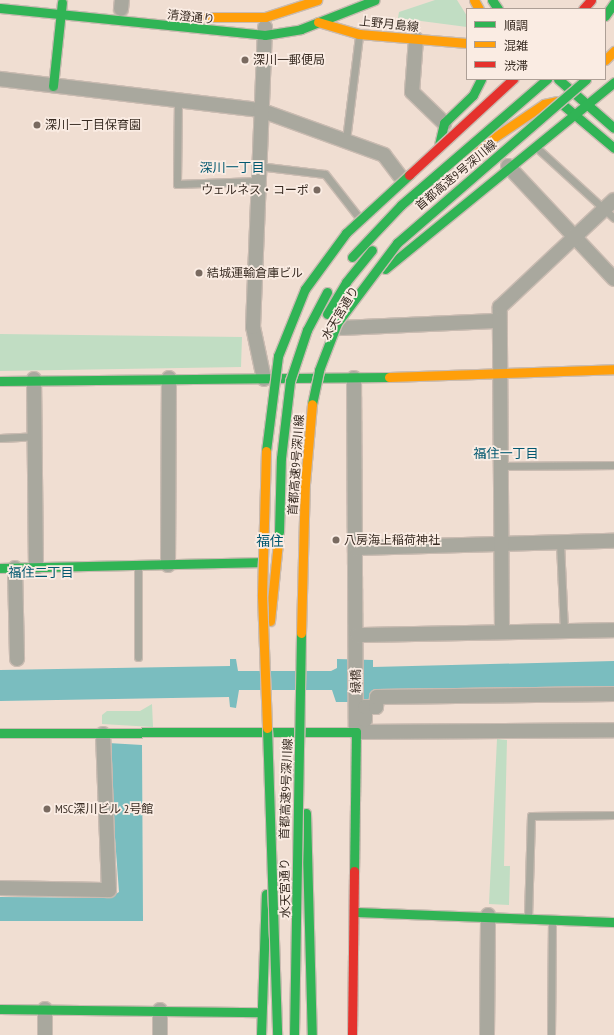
<!DOCTYPE html>
<meta charset="utf-8">
<style>
body{margin:0}
#map{position:relative;width:614px;height:1035px;overflow:hidden;background:#f0ded2;font-family:"PT Sans Narrow","Noto Sans JP",sans-serif}
div>[style]{position:absolute}
[style*='--x']{left:calc(var(--x)*1px);top:calc(var(--y)*1px);width:calc(var(--w)*1px);rotate:calc(var(--a)*1deg)}
.green>*{inset:0;background:#c1ddc3}
.water>*{inset:0;background:#7abdbf}
.roads{filter:drop-shadow(1px 0 #c9bbb1) drop-shadow(-1px 0 #c9bbb1) drop-shadow(0 1px #c9bbb1) drop-shadow(0 -1px #c9bbb1)}
.lane>*{height:7px;margin:-3.5px;padding:0 3.5px;transform-origin:3.5px;border-radius:3.5px;background:#a9a89e}
.street>*{height:14px;margin:-7px;padding:0 7px;transform-origin:7px;border-radius:7px;background:#a9a89e}
.fast>*{height:9px;margin:-4.5px;padding:0 4.5px;transform-origin:4.5px;border-radius:4.5px;background:#30b455}
.slow>*{height:9px;margin:-4.5px;padding:0 4.5px;transform-origin:4.5px;border-radius:4.5px;background:#ff9f0a}
.jam>*{height:9px;margin:-4.5px;padding:0 4.5px;transform-origin:4.5px;border-radius:4.5px;background:#e5322d}
.bridges{filter:drop-shadow(1px 0 #c9bbb1) drop-shadow(-1px 0 #c9bbb1) drop-shadow(0 1px #c9bbb1) drop-shadow(0 -1px #c9bbb1)}
.fast-bridge>*{height:9px;margin:-4.5px;padding:0 4.5px;transform-origin:4.5px;border-radius:4.5px;background:#30b455}
.slow-bridge>*{height:9px;margin:-4.5px;padding:0 4.5px;transform-origin:4.5px;border-radius:4.5px;background:#ff9f0a}
.jam-bridge>*{height:9px;margin:-4.5px;padding:0 4.5px;transform-origin:4.5px;border-radius:4.5px;background:#e5322d}
.dots>*{width:11px;height:11px;translate:-50% -50%;box-sizing:border-box;border:2px solid #faece3;border-radius:50%}
span{translate:-50% -50%;white-space:nowrap;text-align:center;line-height:1.15;-webkit-text-stroke:3.5px #faece3;paint-order:stroke}
.street-label{font-size:12px;color:#392c23}
.poi-label{font-size:12px;color:#392c23}
.left{translate:0 -50%;text-align:left}
.right{translate:-100% -50%;text-align:right}
.neighbourhood-label{font-size:13px;color:#025870}
.quarter-label{font-size:14px;color:#025870}
.legend{position:absolute;left:466px;top:8px;width:140px;height:72px;box-sizing:border-box;background:#faece3;border:1px solid #ad9f96;margin:0;padding:5px 7px;list-style:none;font-size:12px;color:#392c23}
.legend li{display:flex;align-items:center;gap:8px;height:20px}
.legend b{width:20px;border:1px solid #ad9f96}
</style>
<div id="map">
<div class="green">
<i style="clip-path:polygon(435px 0,457px 0,467px 16px,467px 27px,398px 18px,399px 12px)"></i>
<i style="clip-path:polygon(0 334px,242px 337px,241px 367px,0 371px)"></i>
<i style="clip-path:polygon(152px 704px,153px 727px,102px 724px,102px 715px,107px 711px,140px 711px)"></i>
<i style="clip-path:polygon(497px 739px,507px 740px,504px 866px,510px 866px,509px 905px,489px 904px)"></i>
</div>
<div class="water">
<i style="clip-path:polygon(230px 659px,236px 659px,238px 671px,331px 671px,337px 668px,337px 659px,373px 660px,373px 667px,614px 661px,614px 691px,361px 702px,336px 702px,332px 690px,239px 690px,236px 708px,230px 707px,229px 697px,0 701px,0 670px,230px 666px)"></i>
<i style="clip-path:polygon(108px 743px,142px 745px,143px 921px,0 921px,0 897px,110px 898px,119px 892px)"></i>
</div>
<div class="roads">
<div class="lane">
<i style="--x:178;--y:100;--w:84;--a:90.7"></i>
<i style="--x:177;--y:184;--w:80;--a:-2.1"></i>
<i style="--x:346;--y:140;--w:106;--a:-82.9"></i>
<i style="--x:537;--y:148;--w:104;--a:42.3"></i>
<i style="--x:258;--y:166;--w:67;--a:6.8"></i>
<i style="--x:325;--y:174;--w:52;--a:52"></i>
<i style="--x:0;--y:438;--w:35;--a:-3"></i>
<i style="--x:500;--y:466;--w:114;--a:-0.5"></i>
<i style="--x:560;--y:543;--w:87;--a:87.4"></i>
<i style="--x:138;--y:566;--w:91;--a:90"></i>
<i style="--x:528;--y:917;--w:101;--a:-88.3"></i>
<i style="--x:531;--y:816;--w:83;--a:-0.7"></i>
<i style="--x:551;--y:1035;--w:114;--a:-89.5"></i>
</div>
<div class="street">
<i style="--x:121;--y:9;--w:9;--a:-84"></i>
<i style="--x:416;--y:39;--w:53;--a:94.3"></i>
<i style="--x:412;--y:92;--w:45;--a:44.1"></i>
<i style="--x:0;--y:79;--w:262;--a:6.8"></i>
<i style="--x:260;--y:110;--w:132;--a:19.9"></i>
<i style="--x:384;--y:155;--w:26;--a:53"></i>
<i style="--x:508;--y:166;--w:155;--a:46.8"></i>
<i style="--x:342;--y:328;--w:157;--a:-2.6"></i>
<i style="--x:354;--y:378;--w:354;--a:89.7"></i>
<i style="--x:356;--y:732;--w:258;--a:-0.4"></i>
<i style="--x:34;--y:379;--w:188;--a:89.4"></i>
<i style="--x:264;--y:379;--w:53;--a:-101.9"></i>
<i style="--x:253;--y:327;--w:300;--a:-87.7"></i>
<i style="--x:356;--y:548;--w:258;--a:-1.6"></i>
<i style="--x:168;--y:565;--w:187;--a:-89.7"></i>
<i style="--x:15;--y:568;--w:91;--a:88.7"></i>
<i style="--x:502;--y:631;--w:324;--a:-90.4"></i>
<i style="--x:500;--y:307;--w:156;--a:-43.2"></i>
<i style="--x:357;--y:635;--w:257;--a:-1.1"></i>
<i style="--x:365;--y:720;--w:13;--a:-90"></i>
<i style="--x:365;--y:707;--w:11;--a:0"></i>
<i style="--x:376;--y:707;--w:10;--a:-84"></i>
<i style="--x:377;--y:697;--w:237;--a:-0.7"></i>
<i style="--x:0;--y:888;--w:109;--a:1.1"></i>
<i style="--x:109;--y:890;--w:156;--a:-92.2"></i>
<i style="--x:160;--y:1010;--w:25;--a:90"></i>
<i style="--x:45;--y:1035;--w:26;--a:-90"></i>
<i style="--x:487;--y:1035;--w:120;--a:-89.5"></i>
</div>
<div class="fast">
<i style="--x:492;--y:0;--w:11;--a:56"></i>
<i style="--x:0;--y:8;--w:266;--a:5.8"></i>
<i style="--x:265;--y:35;--w:36;--a:-9"></i>
<i style="--x:301;--y:29;--w:79;--a:-21.4"></i>
<i style="--x:605;--y:16;--w:16;--a:-55"></i>
<i style="--x:558;--y:79;--w:74;--a:41.2"></i>
<i style="--x:53;--y:86;--w:84;--a:-83.9"></i>
<i style="--x:562;--y:104;--w:68;--a:40.2"></i>
<i style="--x:439;--y:145;--w:23;--a:-77"></i>
<i style="--x:444;--y:123;--w:40;--a:-44"></i>
<i style="--x:473;--y:95;--w:18;--a:-63"></i>
<i style="--x:385;--y:269;--w:296;--a:-39.2"></i>
<i style="--x:0;--y:381;--w:389;--a:-0.6"></i>
<i style="--x:0;--y:568;--w:262;--a:-1.3"></i>
<i style="--x:0;--y:733;--w:356;--a:-0.2"></i>
<i style="--x:356;--y:732;--w:139;--a:90.8"></i>
<i style="--x:306;--y:813;--w:222;--a:88.5"></i>
<i style="--x:354;--y:912;--w:260;--a:2.2"></i>
<i style="--x:0;--y:1009;--w:261;--a:0.7"></i>
<i style="--x:261;--y:1035;--w:141;--a:-88"></i>
</div>
<div class="slow">
<i style="--x:474;--y:0;--w:10;--a:61"></i>
<i style="--x:203;--y:17;--w:62;--a:0"></i>
<i style="--x:265;--y:17;--w:55;--a:-18.1"></i>
<i style="--x:318;--y:22;--w:43;--a:16.3"></i>
<i style="--x:359;--y:34;--w:108;--a:4.8"></i>
<i style="--x:605;--y:60;--w:13;--a:-45"></i>
<i style="--x:471;--y:153;--w:88;--a:-33.9"></i>
<i style="--x:544;--y:104;--w:13;--a:-13"></i>
<i style="--x:389;--y:377;--w:225;--a:-2"></i>
<i style="--x:270;--y:621;--w:89;--a:-84.2"></i>
</div>
<div class="jam">
<i style="--x:583;--y:9;--w:12;--a:-48"></i>
<i style="--x:352;--y:1035;--w:164;--a:-89.3"></i>
</div>
</div>
<div class="bridges">
<div class="fast-bridge">
<i style="--x:352;--y:257;--w:71;--a:-46.7"></i>
<i style="--x:401;--y:205;--w:193;--a:-40.8"></i>
<i style="--x:327;--y:314;--w:37;--a:-59"></i>
<i style="--x:346;--y:282;--w:41;--a:-50.9"></i>
<i style="--x:312;--y:404;--w:35;--a:-78"></i>
<i style="--x:319;--y:370;--w:50;--a:-69"></i>
<i style="--x:337;--y:323;--w:100;--a:-53.1"></i>
<i style="--x:397;--y:243;--w:250;--a:-40.9"></i>
<i style="--x:266;--y:451;--w:96;--a:-82.8"></i>
<i style="--x:278;--y:356;--w:72;--a:-68.1"></i>
<i style="--x:305;--y:289;--w:69;--a:-53.8"></i>
<i style="--x:346;--y:233;--w:86;--a:-42.6"></i>
<i style="--x:279;--y:532;--w:74;--a:-88.5"></i>
<i style="--x:281;--y:458;--w:78;--a:-83.3"></i>
<i style="--x:290;--y:381;--w:54;--a:-71.6"></i>
<i style="--x:307;--y:330;--w:43;--a:-62.2"></i>
<i style="--x:267;--y:728;--w:307;--a:88.1"></i>
<i style="--x:294;--y:1035;--w:402;--a:-89"></i>
</div>
<div class="slow-bridge">
<i style="--x:266;--y:451;--w:145;--a:91.6"></i>
<i style="--x:262;--y:596;--w:132;--a:87.8"></i>
<i style="--x:301;--y:633;--w:149;--a:-88.5"></i>
<i style="--x:305;--y:484;--w:80;--a:-85"></i>
</div>
<div class="jam-bridge">
<i style="--x:409;--y:175;--w:142;--a:-42.7"></i>
</div>
</div>
<div class="dots">
<i style="left:245px;top:60px;background:#796a60"></i>
<i style="left:37px;top:125px;background:#796a60"></i>
<i style="left:317px;top:190px;background:#796a60"></i>
<i style="left:199px;top:273px;background:#796a60"></i>
<i style="left:336px;top:540px;background:#796a60"></i>
<i style="left:47px;top:809px;background:#796a60"></i>
</div>
<div class="street-label">
<span style="left:191px;top:17px;rotate:6deg">清澄通り</span>
<span style="left:389px;top:24px;rotate:6deg">上野月島線</span>
<span style="left:456px;top:175px;rotate:-40deg">首都高速9号深川線</span>
<span style="left:340px;top:313px;rotate:-59deg">水天宮通り</span>
<span style="left:296px;top:465px;rotate:-86deg">首都高速9号深川線</span>
<span style="left:356px;top:681px;rotate:-90deg">緑橋</span>
<span style="left:286px;top:789px;rotate:-88deg">首都高速9号深川線</span>
<span style="left:285px;top:888px;rotate:-91deg">水天宮通り</span>
</div>
<div class="poi-label">
<span class="left" style="left:253px;top:60px">深川一郵便局</span>
<span class="left" style="left:45px;top:125px">深川一丁目保育園</span>
<span class="right" style="left:309px;top:190px">ウェルネス・コーポ</span>
<span class="left" style="left:207px;top:273px">結城運輸倉庫ビル</span>
<span class="left" style="left:344px;top:540px">八房海上稲荷神社</span>
<span class="left" style="left:55px;top:809px">MSC深川ビル 2号館</span>
</div>
<div class="neighbourhood-label">
<span style="left:232px;top:168px">深川一丁目</span>
<span style="left:506px;top:454px">福住一丁目</span>
<span style="left:41px;top:573px">福住二丁目</span>
</div>
<div class="quarter-label">
<span style="left:270px;top:541px">福住</span>
</div>
<ul class="legend">
<li><b style="height:5px;background:#30b455"></b>順調</li>
<li><b style="height:5px;background:#ff9f0a"></b>混雑</li>
<li><b style="height:5px;background:#e5322d"></b>渋滞</li>
</ul>
</div>
